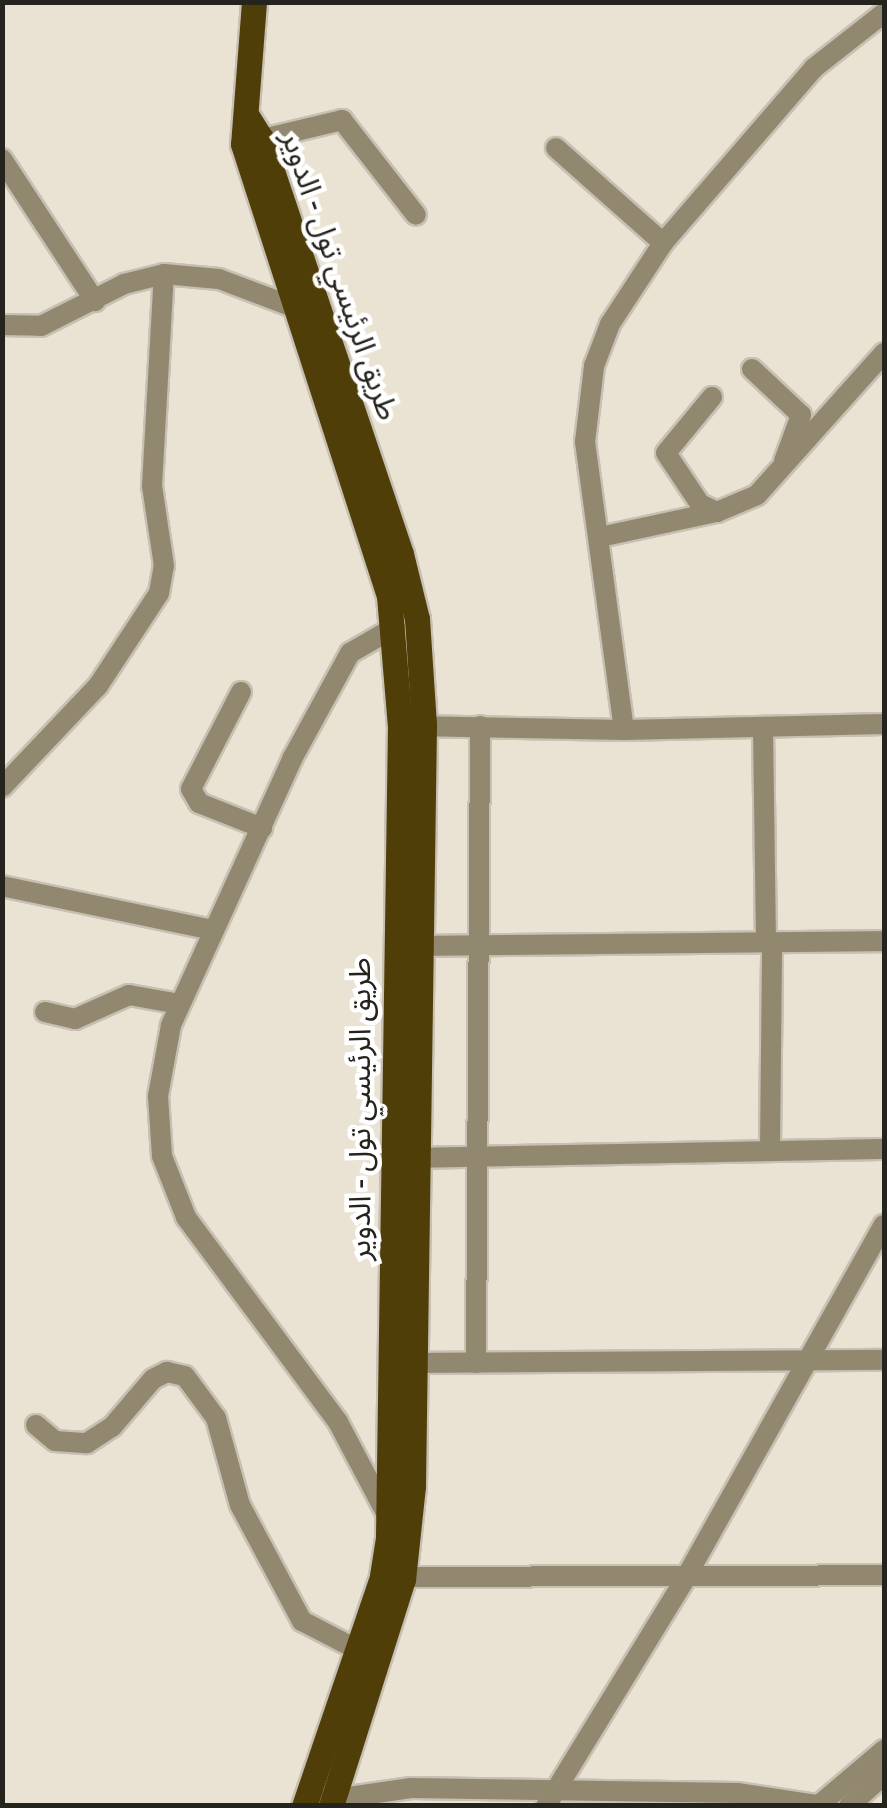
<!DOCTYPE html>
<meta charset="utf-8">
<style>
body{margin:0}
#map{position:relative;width:887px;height:1808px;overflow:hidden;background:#eae3d4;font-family:Signika,"Noto Sans Arabic",sans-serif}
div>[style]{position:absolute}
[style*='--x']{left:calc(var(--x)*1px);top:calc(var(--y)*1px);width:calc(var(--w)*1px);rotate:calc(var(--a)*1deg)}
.roads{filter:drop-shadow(2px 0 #c7c0b3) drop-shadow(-2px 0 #c7c0b3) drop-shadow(0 2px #c7c0b3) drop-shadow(0 -2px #c7c0b3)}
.minor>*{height:20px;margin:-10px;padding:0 10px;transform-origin:10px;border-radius:10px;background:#92886f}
.major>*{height:25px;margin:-12.5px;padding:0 12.5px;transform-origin:12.5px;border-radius:12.5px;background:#503e08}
span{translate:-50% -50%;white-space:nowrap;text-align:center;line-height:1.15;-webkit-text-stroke:9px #fff;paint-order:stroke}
.street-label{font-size:30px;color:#25231d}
.frame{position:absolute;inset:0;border:5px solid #25231d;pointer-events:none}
</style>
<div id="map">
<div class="roads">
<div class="minor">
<i style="--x:250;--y:142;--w:95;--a:-13.4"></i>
<i style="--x:342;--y:120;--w:120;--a:52.1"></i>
<i style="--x:556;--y:148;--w:143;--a:41.6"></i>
<i style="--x:2;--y:159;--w:170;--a:56.8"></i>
<i style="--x:2;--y:325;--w:39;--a:1"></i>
<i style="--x:41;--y:326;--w:93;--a:-26.8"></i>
<i style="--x:124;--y:284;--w:41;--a:-14"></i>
<i style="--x:164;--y:274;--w:55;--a:5.2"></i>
<i style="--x:219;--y:279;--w:77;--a:20.6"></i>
<i style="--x:291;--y:306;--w:17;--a:-17"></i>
<i style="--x:752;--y:369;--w:67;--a:43.2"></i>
<i style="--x:801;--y:415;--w:49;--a:110.3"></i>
<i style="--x:712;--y:397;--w:72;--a:129.4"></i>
<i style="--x:666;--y:453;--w:61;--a:56.3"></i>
<i style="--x:700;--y:504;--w:19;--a:25"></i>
<i style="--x:600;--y:537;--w:120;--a:-12.1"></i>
<i style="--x:717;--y:512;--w:43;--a:-23"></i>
<i style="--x:757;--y:495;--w:191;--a:-48.2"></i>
<i style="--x:241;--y:692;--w:109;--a:117.3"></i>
<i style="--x:191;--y:789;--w:16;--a:60"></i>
<i style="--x:199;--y:803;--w:68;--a:21.6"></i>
<i style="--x:412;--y:726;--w:212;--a:1.1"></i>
<i style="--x:624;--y:730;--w:260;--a:-1.3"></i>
<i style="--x:763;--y:727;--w:215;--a:89.2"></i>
<i style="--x:624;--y:730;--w:291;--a:-97.7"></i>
<i style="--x:585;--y:442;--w:77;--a:-83.2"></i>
<i style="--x:594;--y:366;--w:45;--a:-69.1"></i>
<i style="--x:610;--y:324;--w:97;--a:-56.8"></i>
<i style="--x:663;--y:243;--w:231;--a:-49.2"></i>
<i style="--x:814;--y:68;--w:89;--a:-38.2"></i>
<i style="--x:2;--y:787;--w:139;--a:-46.5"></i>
<i style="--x:98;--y:686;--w:111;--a:-56.7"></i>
<i style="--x:159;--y:593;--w:27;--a:-80"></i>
<i style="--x:164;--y:566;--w:81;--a:-98.5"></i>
<i style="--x:152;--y:486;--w:212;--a:-86.8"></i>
<i style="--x:2;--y:886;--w:216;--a:11.8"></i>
<i style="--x:421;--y:946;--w:463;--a:-0.6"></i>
<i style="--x:45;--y:1012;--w:31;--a:13"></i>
<i style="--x:75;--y:1019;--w:59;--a:-24"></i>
<i style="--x:129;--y:995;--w:52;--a:10"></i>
<i style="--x:770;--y:1147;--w:205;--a:-89.4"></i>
<i style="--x:406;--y:1158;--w:478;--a:-1.1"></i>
<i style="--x:416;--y:1363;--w:468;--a:-0.4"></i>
<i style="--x:476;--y:1363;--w:637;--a:-89.64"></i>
<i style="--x:36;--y:1425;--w:25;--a:40"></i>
<i style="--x:55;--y:1441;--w:32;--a:4"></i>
<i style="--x:87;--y:1443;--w:30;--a:-33"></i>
<i style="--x:112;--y:1427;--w:63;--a:-49.5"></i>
<i style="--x:153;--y:1379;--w:16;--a:-27"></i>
<i style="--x:167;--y:1372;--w:18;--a:13"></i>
<i style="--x:185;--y:1376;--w:52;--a:53.6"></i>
<i style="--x:216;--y:1418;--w:90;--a:74.6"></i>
<i style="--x:240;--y:1505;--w:132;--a:61.9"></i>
<i style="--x:302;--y:1621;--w:63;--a:27.4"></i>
<i style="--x:386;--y:1513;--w:103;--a:-117.8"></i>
<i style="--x:338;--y:1422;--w:255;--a:-126.6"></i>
<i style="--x:186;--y:1217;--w:66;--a:-111.5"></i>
<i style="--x:162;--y:1156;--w:60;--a:-93.8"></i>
<i style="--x:158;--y:1096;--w:72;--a:-79.6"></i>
<i style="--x:171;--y:1025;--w:292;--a:-65.5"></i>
<i style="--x:292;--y:759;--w:121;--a:-61.3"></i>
<i style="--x:350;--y:653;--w:52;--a:-30"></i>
<i style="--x:389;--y:1577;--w:495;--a:-0.2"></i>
<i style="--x:321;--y:1801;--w:91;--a:-8.2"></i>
<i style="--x:411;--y:1788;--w:326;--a:0.9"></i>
<i style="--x:737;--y:1793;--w:87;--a:8.6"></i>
<i style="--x:546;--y:1806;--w:266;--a:-58.5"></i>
<i style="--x:685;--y:1579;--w:406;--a:-60.7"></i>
<i style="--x:818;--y:1806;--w:87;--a:-40.3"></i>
<i style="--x:849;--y:1806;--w:47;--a:-41.5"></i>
</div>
<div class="major">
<i style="--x:254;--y:2;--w:142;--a:94.4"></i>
<i style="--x:243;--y:144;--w:475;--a:72.1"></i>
<i style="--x:389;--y:596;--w:130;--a:85.2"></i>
<i style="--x:400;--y:726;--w:812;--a:90.85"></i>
<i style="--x:388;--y:1538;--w:39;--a:99"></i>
<i style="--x:382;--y:1577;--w:242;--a:108.8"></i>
<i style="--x:247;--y:116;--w:26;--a:58"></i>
<i style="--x:261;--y:138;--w:439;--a:71.4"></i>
<i style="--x:401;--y:554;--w:67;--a:76.2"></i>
<i style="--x:417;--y:619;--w:106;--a:86.2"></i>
<i style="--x:424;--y:725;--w:761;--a:90.83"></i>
<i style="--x:413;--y:1486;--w:94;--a:96.1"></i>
<i style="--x:403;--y:1579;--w:238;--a:107.6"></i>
</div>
</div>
<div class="street-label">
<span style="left:339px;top:276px;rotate:71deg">طريق الرئيسي تول - الدوير</span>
<span style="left:361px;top:1109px;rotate:-90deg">طريق الرئيسي تول - الدوير</span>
</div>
<div class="frame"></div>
</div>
